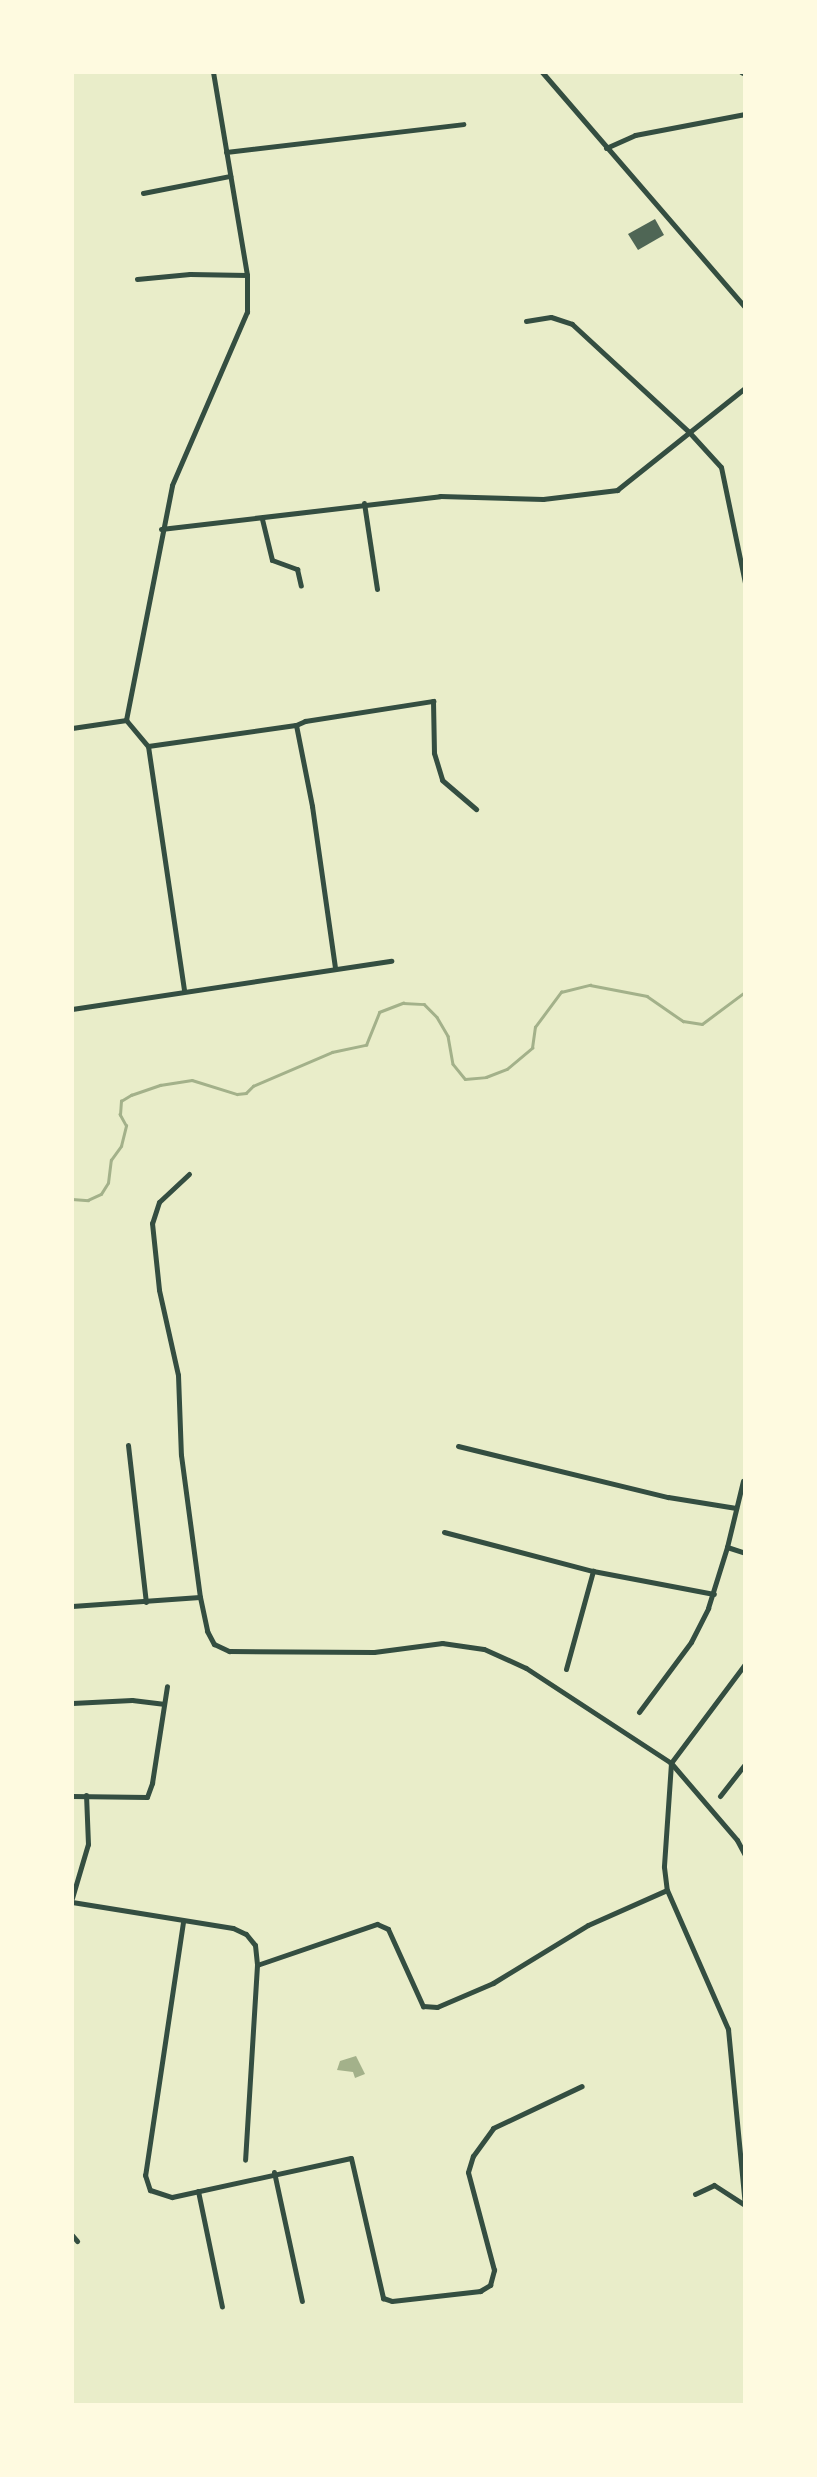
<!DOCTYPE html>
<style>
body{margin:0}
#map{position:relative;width:817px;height:2477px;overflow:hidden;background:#e9edc9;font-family:Rubik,sans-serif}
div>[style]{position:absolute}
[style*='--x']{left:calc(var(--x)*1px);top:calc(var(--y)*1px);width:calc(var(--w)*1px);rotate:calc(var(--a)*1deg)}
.water>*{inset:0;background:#a3b18a}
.stream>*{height:2.5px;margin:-1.25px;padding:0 1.25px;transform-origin:1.25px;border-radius:1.25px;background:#a3b18a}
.building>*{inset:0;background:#4f6655}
.minor>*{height:5px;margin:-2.5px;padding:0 2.5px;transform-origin:2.5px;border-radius:2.5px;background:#344e41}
span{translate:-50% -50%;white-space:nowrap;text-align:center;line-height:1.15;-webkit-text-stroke:5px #fefae0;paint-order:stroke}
.frame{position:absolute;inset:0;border:74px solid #fefae0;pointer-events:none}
</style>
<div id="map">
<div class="water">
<i style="clip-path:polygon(356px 2056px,365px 2074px,355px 2078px,353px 2072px,337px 2070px,340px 2061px)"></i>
</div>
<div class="stream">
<i style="--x:72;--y:1199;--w:16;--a:4"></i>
<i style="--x:88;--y:1200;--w:14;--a:-25"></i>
<i style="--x:101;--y:1194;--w:13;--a:-58"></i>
<i style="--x:108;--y:1183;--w:23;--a:-83"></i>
<i style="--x:111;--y:1160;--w:17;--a:-54"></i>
<i style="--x:121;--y:1146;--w:21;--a:-76"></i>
<i style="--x:126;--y:1126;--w:13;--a:-119"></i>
<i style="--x:120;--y:1115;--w:14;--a:-86"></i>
<i style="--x:121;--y:1101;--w:12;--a:-31"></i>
<i style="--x:131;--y:1095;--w:31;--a:-19"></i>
<i style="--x:160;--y:1085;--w:32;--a:-9"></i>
<i style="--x:192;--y:1080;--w:47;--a:17.3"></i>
<i style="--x:237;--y:1094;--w:9;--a:-6"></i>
<i style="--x:246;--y:1093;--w:10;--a:-45"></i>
<i style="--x:253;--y:1086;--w:86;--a:-23.3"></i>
<i style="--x:332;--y:1052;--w:35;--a:-12"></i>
<i style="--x:366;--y:1045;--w:35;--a:-68"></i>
<i style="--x:379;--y:1012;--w:26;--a:-21"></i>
<i style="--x:403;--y:1003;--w:21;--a:3"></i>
<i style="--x:424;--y:1004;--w:18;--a:45"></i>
<i style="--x:437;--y:1017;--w:22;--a:60"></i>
<i style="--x:448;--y:1036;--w:28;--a:80"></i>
<i style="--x:453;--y:1064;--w:19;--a:51"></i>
<i style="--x:465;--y:1079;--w:21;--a:-5"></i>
<i style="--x:486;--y:1077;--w:22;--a:-21"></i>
<i style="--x:507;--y:1069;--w:33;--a:-40"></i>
<i style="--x:532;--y:1048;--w:21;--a:-82"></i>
<i style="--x:535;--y:1027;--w:44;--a:-53.4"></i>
<i style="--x:561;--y:992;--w:30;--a:-14"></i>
<i style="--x:590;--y:985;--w:58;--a:10.9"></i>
<i style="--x:647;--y:996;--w:44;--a:34.8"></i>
<i style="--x:683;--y:1021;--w:19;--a:9"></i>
<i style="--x:702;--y:1024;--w:54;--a:-36.7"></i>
</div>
<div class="building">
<i style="clip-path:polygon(655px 219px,664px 235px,638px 250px,628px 234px)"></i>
</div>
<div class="minor">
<i style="--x:542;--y:72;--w:311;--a:49.2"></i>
<i style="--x:741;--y:72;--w:4;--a:27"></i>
<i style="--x:606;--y:148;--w:32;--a:-24"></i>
<i style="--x:635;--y:135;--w:112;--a:-10.8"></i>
<i style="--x:226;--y:152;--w:239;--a:-6.7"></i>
<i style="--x:143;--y:193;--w:89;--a:-11.1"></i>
<i style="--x:137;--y:279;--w:53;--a:-5.4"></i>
<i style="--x:190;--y:274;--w:57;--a:1"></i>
<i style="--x:526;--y:321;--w:25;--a:-9"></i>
<i style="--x:551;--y:317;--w:22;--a:18"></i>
<i style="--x:572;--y:324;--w:159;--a:42.7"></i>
<i style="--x:689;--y:432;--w:47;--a:47.6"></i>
<i style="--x:721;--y:467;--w:118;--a:78.3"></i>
<i style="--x:364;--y:503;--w:87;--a:81.4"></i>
<i style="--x:262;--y:519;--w:42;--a:76.3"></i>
<i style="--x:272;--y:560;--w:27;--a:20"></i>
<i style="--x:297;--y:569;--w:17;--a:77"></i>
<i style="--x:161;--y:529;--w:281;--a:-6.7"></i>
<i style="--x:440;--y:496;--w:103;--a:1.7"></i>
<i style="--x:543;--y:499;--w:75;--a:-6.9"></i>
<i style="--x:617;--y:490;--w:164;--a:-38.6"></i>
<i style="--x:126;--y:720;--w:239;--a:-78.9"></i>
<i style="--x:172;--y:485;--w:189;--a:-66.6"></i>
<i style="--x:247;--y:312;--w:37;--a:-90"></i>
<i style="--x:247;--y:275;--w:206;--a:-99.5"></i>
<i style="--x:126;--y:720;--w:34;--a:50"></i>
<i style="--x:148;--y:746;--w:247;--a:81.6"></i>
<i style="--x:296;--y:725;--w:83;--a:78.8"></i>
<i style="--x:312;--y:806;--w:164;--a:81.9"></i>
<i style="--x:72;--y:728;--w:55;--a:-8.4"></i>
<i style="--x:148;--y:746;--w:149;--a:-8.1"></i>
<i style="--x:296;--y:725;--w:10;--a:-24"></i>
<i style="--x:305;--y:721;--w:130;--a:-8.9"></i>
<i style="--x:433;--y:701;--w:52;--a:88.9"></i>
<i style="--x:434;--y:753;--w:28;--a:73"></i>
<i style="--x:442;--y:780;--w:45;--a:40.5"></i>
<i style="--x:72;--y:1009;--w:323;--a:-8.6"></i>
<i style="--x:189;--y:1174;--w:41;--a:137"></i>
<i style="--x:159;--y:1202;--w:22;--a:108"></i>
<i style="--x:152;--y:1223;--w:67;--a:84"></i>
<i style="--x:159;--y:1290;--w:87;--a:77.4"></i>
<i style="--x:178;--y:1375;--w:80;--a:87.9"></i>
<i style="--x:181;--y:1455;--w:143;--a:82.4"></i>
<i style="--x:200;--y:1597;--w:35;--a:78"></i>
<i style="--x:207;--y:1631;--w:15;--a:62"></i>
<i style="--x:214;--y:1644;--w:17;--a:25"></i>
<i style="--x:229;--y:1651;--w:145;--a:0.4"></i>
<i style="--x:374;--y:1652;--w:69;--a:-7.5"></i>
<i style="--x:442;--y:1643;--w:42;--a:8.1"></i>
<i style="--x:484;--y:1649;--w:46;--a:24.3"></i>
<i style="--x:526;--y:1668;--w:173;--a:33.2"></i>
<i style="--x:671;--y:1763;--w:101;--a:49.4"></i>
<i style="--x:737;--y:1840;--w:17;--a:62"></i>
<i style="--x:128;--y:1445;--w:158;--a:83.5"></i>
<i style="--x:458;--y:1446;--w:216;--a:13.7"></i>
<i style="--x:668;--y:1497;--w:69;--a:9.2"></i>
<i style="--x:444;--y:1532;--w:154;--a:14.7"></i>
<i style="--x:593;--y:1571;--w:123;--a:10.8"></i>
<i style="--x:727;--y:1547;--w:19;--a:18"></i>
<i style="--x:72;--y:1606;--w:128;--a:-4"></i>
<i style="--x:745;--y:1664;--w:124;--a:126.8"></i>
<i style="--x:671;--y:1763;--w:104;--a:93.9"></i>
<i style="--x:664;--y:1867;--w:23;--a:83"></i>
<i style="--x:667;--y:1890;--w:152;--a:66.3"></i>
<i style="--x:728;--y:2029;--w:177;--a:84.5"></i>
<i style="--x:566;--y:1669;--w:102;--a:-74.6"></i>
<i style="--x:72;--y:1703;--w:60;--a:-2.9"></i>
<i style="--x:132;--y:1700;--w:31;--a:7"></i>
<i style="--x:639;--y:1712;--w:87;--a:-53.4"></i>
<i style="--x:691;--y:1642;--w:38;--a:-63"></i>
<i style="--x:708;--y:1608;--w:64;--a:-72.7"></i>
<i style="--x:727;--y:1547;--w:68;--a:-76.4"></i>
<i style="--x:72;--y:1796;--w:75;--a:0.8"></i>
<i style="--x:147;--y:1797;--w:15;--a:-70"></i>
<i style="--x:152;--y:1783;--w:98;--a:-81.2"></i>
<i style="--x:720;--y:1796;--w:41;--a:-52"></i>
<i style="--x:72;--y:1898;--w:56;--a:-73.5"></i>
<i style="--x:88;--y:1844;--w:49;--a:-92.3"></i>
<i style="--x:72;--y:1902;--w:163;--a:9.2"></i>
<i style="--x:233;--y:1928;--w:14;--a:25"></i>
<i style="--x:246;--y:1934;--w:14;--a:51"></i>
<i style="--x:255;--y:1945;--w:20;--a:84"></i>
<i style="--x:257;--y:1965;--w:195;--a:93.5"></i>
<i style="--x:183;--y:1922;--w:256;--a:98.5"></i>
<i style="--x:145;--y:2175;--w:16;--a:72"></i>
<i style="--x:150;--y:2190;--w:23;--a:18"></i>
<i style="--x:172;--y:2197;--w:183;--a:-12.3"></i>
<i style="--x:351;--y:2158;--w:144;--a:77.1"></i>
<i style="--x:383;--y:2298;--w:9;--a:18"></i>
<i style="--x:392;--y:2301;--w:89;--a:-6.5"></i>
<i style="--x:480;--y:2291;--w:12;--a:-31"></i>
<i style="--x:490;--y:2285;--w:16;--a:-75"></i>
<i style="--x:494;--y:2270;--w:101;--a:-104.9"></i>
<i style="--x:468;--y:2172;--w:17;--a:-73"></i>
<i style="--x:473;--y:2156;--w:34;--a:-54"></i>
<i style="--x:493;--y:2128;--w:98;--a:-25.3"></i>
<i style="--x:257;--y:1965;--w:127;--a:-18.9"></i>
<i style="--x:377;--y:1924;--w:12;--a:24"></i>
<i style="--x:388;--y:1929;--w:85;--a:65.6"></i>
<i style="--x:423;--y:2006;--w:14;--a:4"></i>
<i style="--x:437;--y:2007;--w:61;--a:-23.2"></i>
<i style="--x:493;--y:1983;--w:111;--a:-31.4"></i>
<i style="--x:588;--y:1925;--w:86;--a:-23.9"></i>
<i style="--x:274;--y:2172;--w:132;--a:77.8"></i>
<i style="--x:198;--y:2191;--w:118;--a:78.3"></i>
<i style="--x:695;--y:2194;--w:21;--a:-25"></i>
<i style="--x:714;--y:2185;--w:37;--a:33"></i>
<i style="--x:72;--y:2235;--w:8;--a:50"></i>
</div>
<div class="frame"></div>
</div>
